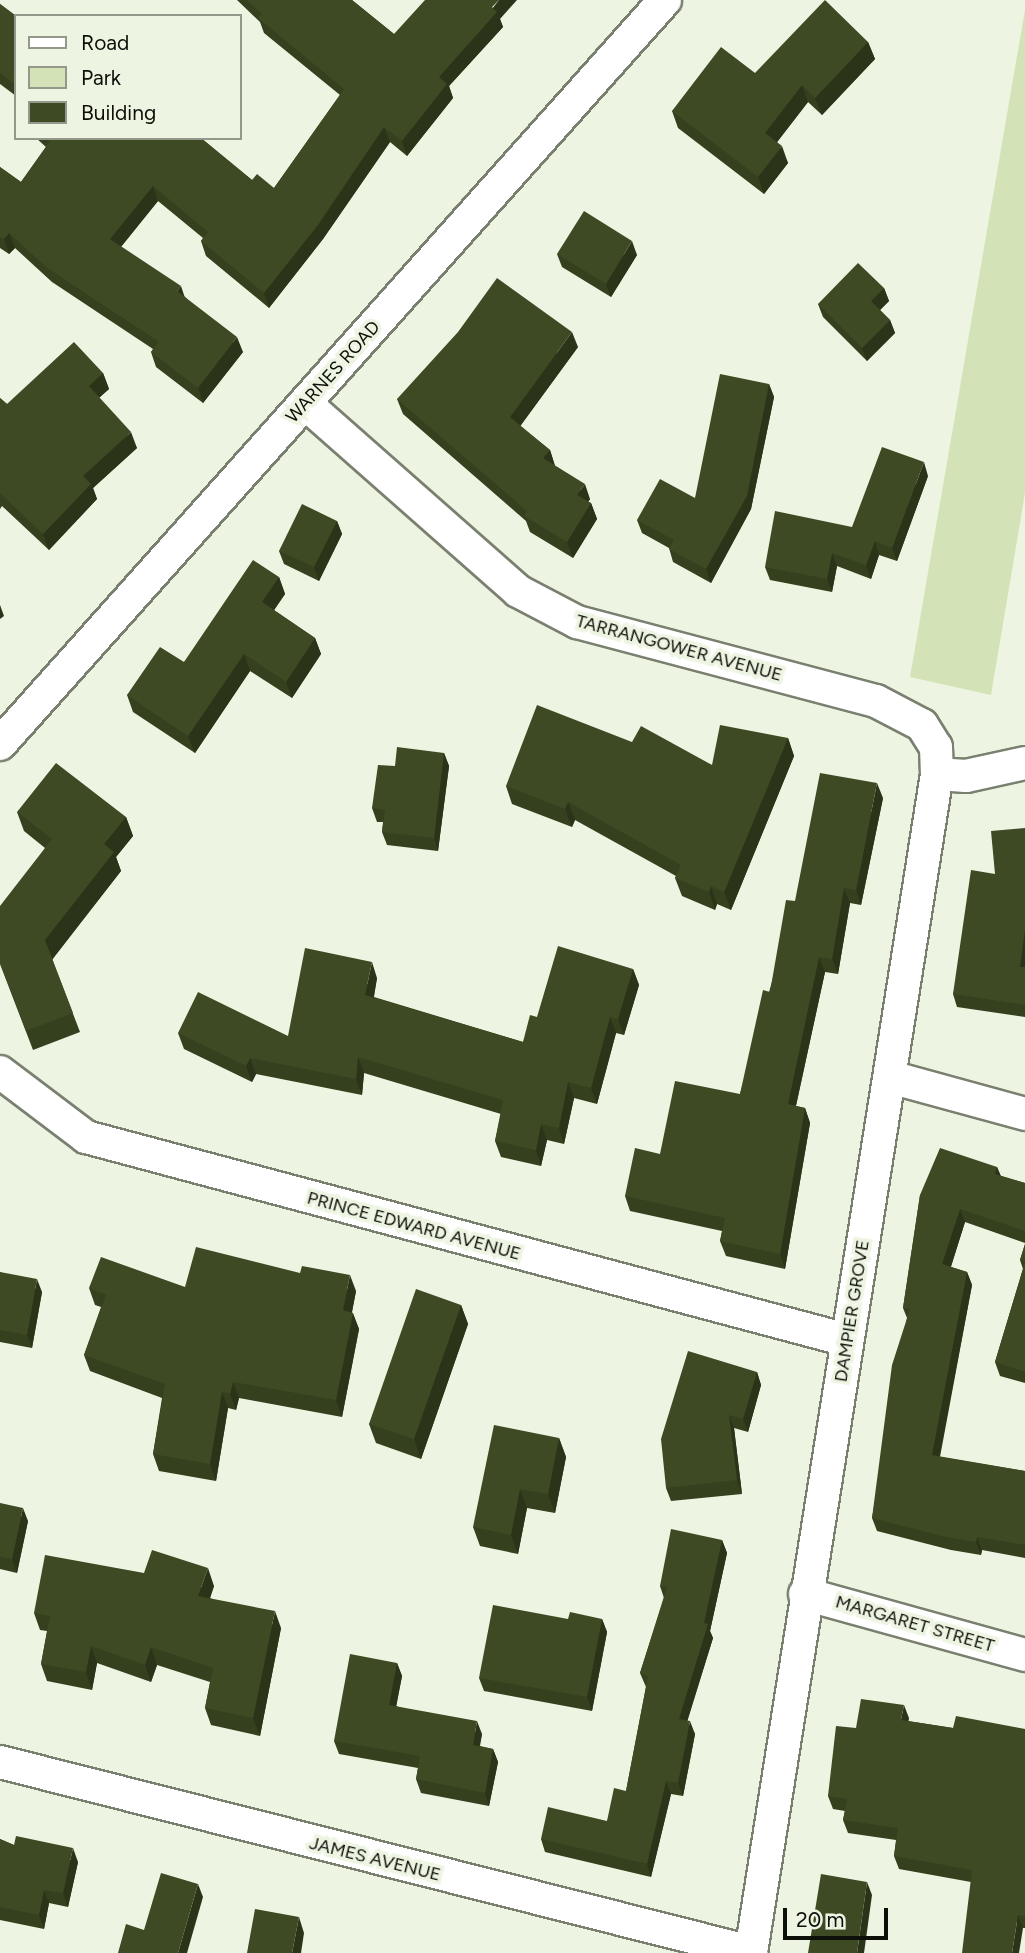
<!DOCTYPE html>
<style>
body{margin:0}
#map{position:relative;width:1025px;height:1953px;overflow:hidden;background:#edf4e2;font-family:Figtree,sans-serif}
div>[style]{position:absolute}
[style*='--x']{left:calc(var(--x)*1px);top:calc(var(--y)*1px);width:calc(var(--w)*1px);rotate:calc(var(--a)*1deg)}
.green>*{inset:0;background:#d3e3b7}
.roads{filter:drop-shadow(2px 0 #7a8070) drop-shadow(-2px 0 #7a8070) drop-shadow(0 2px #7a8070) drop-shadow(0 -2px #7a8070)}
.street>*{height:32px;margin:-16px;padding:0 16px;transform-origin:16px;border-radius:16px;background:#fff}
.wall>*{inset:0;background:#35401e}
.shaded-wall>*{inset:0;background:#2b3418}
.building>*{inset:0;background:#3e4a23}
span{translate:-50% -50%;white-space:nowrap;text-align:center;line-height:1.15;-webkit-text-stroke:7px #edf4e2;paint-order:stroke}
.street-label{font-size:18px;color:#0d0f09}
.legend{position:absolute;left:14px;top:14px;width:228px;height:126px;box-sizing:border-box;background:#edf4e2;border:2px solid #93988b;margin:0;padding:9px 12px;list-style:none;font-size:21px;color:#0d0f09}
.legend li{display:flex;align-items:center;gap:14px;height:35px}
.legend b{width:35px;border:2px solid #93988b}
.scale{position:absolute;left:783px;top:1908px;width:105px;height:32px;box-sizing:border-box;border:4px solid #0d0f09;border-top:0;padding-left:9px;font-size:21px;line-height:24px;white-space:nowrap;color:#0d0f09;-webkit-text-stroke:5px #edf4e2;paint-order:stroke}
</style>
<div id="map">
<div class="green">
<i style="clip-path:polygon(1025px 10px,1025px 493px,991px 695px,910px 677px)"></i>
</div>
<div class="roads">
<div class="street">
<i style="--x:305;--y:403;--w:284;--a:41.4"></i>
<i style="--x:518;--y:591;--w:67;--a:27.7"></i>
<i style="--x:577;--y:622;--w:309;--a:14.8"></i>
<i style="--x:876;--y:701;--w:52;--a:27.6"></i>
<i style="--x:922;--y:725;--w:26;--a:58"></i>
<i style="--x:936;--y:747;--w:27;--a:88"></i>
<i style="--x:937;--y:774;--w:1194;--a:98.97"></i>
<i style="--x:0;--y:744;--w:998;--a:-48.21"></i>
<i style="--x:937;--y:774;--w:29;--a:4"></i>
<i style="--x:966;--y:776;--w:60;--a:-12.4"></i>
<i style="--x:0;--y:1072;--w:108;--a:37.1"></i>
<i style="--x:86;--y:1137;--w:788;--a:14.94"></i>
<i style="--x:890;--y:1077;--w:140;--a:15.3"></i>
<i style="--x:805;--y:1594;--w:228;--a:15.5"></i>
<i style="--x:0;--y:1762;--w:775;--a:14.2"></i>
</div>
</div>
<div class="wall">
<i style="clip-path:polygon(237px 0,352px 0,394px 34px,500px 19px,503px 27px,449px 86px,453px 98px,407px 156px,390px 142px,323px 239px,269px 308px,206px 256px,201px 241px,203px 238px,158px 201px,121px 247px,185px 297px,243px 352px,203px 403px,156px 367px,151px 352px,153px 349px,52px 282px,15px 248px,9px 254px,0 248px,0 167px,21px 182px,46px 147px,36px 138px,201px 138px,252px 180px,274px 188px,340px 95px,264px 33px,260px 22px)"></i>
<i style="clip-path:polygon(0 4px,16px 16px,16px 96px,0 84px)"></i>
<i style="clip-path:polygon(868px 42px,875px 59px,822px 115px,808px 102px,777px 142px,788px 163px,764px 194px,678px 128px,672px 111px,755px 73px)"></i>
<i style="clip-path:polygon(557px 254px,637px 255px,611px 297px,562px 267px)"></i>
<i style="clip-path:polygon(884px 288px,889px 301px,880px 310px,890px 320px,895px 333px,867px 361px,823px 317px,818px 304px)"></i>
<i style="clip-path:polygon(578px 347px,520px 426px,550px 450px,555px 466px,590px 499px,588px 502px,591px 503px,597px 519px,573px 558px,530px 532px,526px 521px,403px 414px,397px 399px)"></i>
<i style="clip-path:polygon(103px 373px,109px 389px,99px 398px,137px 448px,93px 488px,97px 499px,49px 550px,2px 506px,0 509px,0 398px,7px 404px)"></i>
<i style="clip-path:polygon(769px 384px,774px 397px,751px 509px,711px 583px,673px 562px,669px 548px,642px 533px,637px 520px,695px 498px)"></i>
<i style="clip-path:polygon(928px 476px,897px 561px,879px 555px,871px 579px,837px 566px,832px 592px,770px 580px,765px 567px,852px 527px)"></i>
<i style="clip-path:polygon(337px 521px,342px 534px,319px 581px,284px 564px,279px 551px)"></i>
<i style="clip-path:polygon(279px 577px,285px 594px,274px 610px,315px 638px,321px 654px,292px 698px,250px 671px,195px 753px,133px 712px,127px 695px,184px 662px)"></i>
<i style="clip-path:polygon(788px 738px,794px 756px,731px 910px,717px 904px,715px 910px,682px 896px,675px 878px,676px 876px,575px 820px,572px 827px,512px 804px,506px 786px,632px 742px,712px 765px)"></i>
<i style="clip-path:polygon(444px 753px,449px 766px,438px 851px,387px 845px,382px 832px,383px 822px,377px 822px,372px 808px,395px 766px)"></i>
<i style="clip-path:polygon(883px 798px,861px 905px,850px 903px,838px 974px,825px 972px,796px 1106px,805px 1108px,810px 1123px,785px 1269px,726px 1256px,720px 1241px,722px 1231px,630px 1211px,625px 1196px,660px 1154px,740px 1094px,795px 901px)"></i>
<i style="clip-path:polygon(17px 812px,126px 817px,133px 836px,116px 857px,121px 871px,52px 959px,80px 1032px,33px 1050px,0 964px,45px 848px,24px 831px)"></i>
<i style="clip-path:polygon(1025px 828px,1025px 1017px,957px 1007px,953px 994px,995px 874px)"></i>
<i style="clip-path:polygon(633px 969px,639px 985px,624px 1035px,616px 1033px,597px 1104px,574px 1098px,564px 1144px,547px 1140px,541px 1166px,501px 1157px,495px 1141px,501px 1114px,364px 1073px,362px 1095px,256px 1074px,252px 1082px,184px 1049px,178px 1033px,288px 1036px,377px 978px,374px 997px,523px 1042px,537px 1017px)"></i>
<i style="clip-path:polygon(997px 1167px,1001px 1176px,1025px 1183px,1025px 1243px,965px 1222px,951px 1267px,967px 1272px,972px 1285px,940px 1457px,1025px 1471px,1025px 1558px,982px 1550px,981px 1555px,951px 1550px,877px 1531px,872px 1518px,907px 1318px,903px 1308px,920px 1195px)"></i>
<i style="clip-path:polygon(1025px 1244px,1025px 1383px,1000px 1376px,995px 1362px,1023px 1269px,1020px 1260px)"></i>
<i style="clip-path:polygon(0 1272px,42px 1292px,32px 1348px,0 1342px)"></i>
<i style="clip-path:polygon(185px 1287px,356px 1291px,352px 1312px,359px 1329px,342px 1417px,239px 1398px,236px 1410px,228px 1408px,216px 1481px,159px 1471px,153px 1454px,162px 1398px,90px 1371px,84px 1355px,101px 1307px,95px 1305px,89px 1288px)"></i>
<i style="clip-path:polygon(461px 1305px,468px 1324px,421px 1459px,376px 1443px,369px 1424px)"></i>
<i style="clip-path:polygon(757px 1372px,761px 1385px,748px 1432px,734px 1428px,742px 1494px,671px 1501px,666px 1488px)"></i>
<i style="clip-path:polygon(559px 1438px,566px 1457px,555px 1513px,527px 1508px,518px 1554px,480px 1546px,473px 1527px)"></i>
<i style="clip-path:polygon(0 1503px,28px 1521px,17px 1573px,0 1569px)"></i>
<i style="clip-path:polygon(722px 1540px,727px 1553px,710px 1631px,713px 1638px,687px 1721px,695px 1734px,683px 1796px,671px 1794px,651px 1877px,545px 1852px,541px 1839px,607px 1821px,626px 1791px,646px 1687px,640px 1673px,664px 1598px,660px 1586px)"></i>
<i style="clip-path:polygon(214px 1586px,210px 1598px,281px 1628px,260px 1736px,211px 1725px,205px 1708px,210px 1682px,157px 1665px,151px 1682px,97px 1663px,92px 1690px,47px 1681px,41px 1664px,47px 1631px,40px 1630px,34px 1613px)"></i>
<i style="clip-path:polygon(568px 1619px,602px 1619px,607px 1632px,592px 1711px,484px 1691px,479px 1678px)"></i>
<i style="clip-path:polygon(397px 1663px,402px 1676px,396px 1706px,482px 1734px,480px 1746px,493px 1749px,498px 1762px,489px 1806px,421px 1793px,416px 1779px,418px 1768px,339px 1754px,334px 1741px)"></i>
<i style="clip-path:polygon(909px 1718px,908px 1721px,953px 1728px,1025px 1729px,1025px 1928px,1023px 1928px,971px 1882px,899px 1869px,894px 1856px,896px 1840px,848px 1833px,843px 1820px,845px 1811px,833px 1809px,828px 1796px,856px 1728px)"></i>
<i style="clip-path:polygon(0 1839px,14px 1845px,78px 1862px,68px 1907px,49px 1903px,44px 1929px,0 1920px)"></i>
</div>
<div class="shaded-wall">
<i style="clip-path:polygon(499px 0,517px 0,500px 19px,503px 27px,449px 86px,453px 98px,407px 156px,402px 141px,439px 77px)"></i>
<i style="clip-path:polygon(868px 42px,875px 59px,822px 115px,815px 98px)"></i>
<i style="clip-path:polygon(802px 85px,808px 102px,771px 150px,765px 133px)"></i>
<i style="clip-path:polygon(384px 127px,390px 142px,323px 239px,269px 308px,264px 293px)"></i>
<i style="clip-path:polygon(782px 146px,788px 163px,764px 194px,758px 177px)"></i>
<i style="clip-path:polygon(153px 186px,158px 201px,115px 254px,110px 239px)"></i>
<i style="clip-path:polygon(9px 233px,15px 248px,9px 254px,4px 239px)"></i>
<i style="clip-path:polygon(632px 241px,637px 255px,611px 297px,606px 284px)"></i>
<i style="clip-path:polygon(181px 286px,186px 301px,177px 291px)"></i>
<i style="clip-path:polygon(884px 288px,889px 301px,876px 314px,871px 301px)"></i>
<i style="clip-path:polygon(890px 320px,895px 333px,867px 361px,862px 348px)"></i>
<i style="clip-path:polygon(572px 332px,578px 347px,516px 432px,510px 417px)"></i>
<i style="clip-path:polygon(237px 337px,243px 352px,203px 403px,198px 388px)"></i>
<i style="clip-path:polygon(103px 373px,109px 389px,94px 402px,89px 386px)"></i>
<i style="clip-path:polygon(769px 384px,774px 397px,751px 509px,711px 583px,706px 569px)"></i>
<i style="clip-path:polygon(131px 432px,137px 448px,93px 488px,97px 499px,49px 550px,43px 534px,83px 476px)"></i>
<i style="clip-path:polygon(550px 450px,555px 466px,543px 458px)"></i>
<i style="clip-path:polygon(924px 462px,928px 476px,897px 561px,892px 548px)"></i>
<i style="clip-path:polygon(585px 484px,590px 499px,583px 510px,577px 495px)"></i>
<i style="clip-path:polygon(591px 503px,597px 519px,573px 558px,567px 542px)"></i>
<i style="clip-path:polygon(337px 521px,342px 534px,319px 581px,314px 567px)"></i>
<i style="clip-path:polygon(875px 541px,879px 555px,871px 579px,866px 565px)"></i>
<i style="clip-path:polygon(832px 553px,837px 566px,832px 592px,827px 579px)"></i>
<i style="clip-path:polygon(279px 577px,285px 594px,268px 619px,262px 602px)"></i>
<i style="clip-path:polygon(0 605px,4px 616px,0 619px)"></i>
<i style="clip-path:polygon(315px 638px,321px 654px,292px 698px,286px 682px)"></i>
<i style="clip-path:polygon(244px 654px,250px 671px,195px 753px,188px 736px)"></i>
<i style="clip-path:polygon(788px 738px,794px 756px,731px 910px,724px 892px)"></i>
<i style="clip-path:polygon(444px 753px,449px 766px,438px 851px,434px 838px)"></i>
<i style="clip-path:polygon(877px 783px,883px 798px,861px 905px,856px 890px)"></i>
<i style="clip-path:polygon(568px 802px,575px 820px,572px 827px,565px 809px)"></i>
<i style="clip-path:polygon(126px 817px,133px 836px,116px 857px,121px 871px,52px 960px,45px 940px,104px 844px)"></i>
<i style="clip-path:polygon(711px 886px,717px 904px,715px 910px,709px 892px)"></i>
<i style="clip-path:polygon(844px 888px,850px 903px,838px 974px,832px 959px)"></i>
<i style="clip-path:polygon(1025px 930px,1025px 980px,1020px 967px)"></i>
<i style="clip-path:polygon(819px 957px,825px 972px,793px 1119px,788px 1104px)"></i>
<i style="clip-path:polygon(372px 962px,377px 978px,371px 1011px,365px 995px)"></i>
<i style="clip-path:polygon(633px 969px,639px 985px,624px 1035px,618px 1019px)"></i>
<i style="clip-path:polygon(610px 1017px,616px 1033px,597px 1104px,591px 1088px)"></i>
<i style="clip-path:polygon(358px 1057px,364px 1073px,362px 1095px,356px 1079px)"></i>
<i style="clip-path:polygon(250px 1058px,256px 1074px,252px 1082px,246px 1066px)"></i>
<i style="clip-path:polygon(568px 1082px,574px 1098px,564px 1144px,559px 1128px)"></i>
<i style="clip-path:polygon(805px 1108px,810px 1123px,785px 1269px,780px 1254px)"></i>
<i style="clip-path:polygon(541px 1124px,547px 1140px,541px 1166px,536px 1150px)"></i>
<i style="clip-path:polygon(997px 1167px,1002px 1180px,995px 1174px)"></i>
<i style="clip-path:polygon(960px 1209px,965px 1222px,947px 1278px,942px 1264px)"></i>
<i style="clip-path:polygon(967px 1272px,972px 1285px,937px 1469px,932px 1455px)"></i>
<i style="clip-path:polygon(350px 1275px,356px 1291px,349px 1327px,343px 1310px)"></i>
<i style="clip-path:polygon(37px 1279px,42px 1292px,32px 1348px,27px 1335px)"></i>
<i style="clip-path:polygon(461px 1305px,468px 1324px,421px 1459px,414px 1439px)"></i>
<i style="clip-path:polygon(353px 1313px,359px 1329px,342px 1417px,336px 1400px)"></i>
<i style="clip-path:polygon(757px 1372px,761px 1385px,748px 1432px,743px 1419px)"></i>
<i style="clip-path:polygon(233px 1382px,239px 1398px,236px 1410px,230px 1394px)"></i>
<i style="clip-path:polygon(222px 1392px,228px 1408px,216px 1481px,210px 1464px)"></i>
<i style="clip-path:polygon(729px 1415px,734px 1428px,742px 1494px,737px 1480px)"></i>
<i style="clip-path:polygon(559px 1438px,566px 1457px,555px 1513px,548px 1494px)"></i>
<i style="clip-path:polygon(520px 1489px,527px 1508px,518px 1554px,511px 1535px)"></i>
<i style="clip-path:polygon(23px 1508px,28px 1521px,17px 1573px,12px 1559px)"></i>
<i style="clip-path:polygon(977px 1537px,982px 1550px,981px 1555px,976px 1542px)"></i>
<i style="clip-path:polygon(722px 1540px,727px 1553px,710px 1631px,713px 1638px,684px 1732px,679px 1719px,704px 1623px)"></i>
<i style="clip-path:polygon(208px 1568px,214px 1586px,205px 1613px,198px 1596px)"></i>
<i style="clip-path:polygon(275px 1611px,281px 1628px,260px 1736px,253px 1718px)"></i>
<i style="clip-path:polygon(602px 1619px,607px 1632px,592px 1711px,587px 1697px)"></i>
<i style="clip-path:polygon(91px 1646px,97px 1663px,92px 1690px,86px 1672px)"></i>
<i style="clip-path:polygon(151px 1647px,157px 1665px,151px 1682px,145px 1665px)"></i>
<i style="clip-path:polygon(397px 1663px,402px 1676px,394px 1718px,389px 1705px)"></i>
<i style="clip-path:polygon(904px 1705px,909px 1718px,906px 1733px,901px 1720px)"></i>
<i style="clip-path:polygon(477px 1721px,482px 1734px,477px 1758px,473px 1745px)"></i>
<i style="clip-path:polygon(690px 1721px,695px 1734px,683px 1796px,678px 1783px)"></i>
<i style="clip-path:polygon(493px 1749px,498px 1762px,489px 1806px,485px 1793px)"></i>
<i style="clip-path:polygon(666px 1781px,671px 1794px,651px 1877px,647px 1864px)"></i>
<i style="clip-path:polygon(73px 1848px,78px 1862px,68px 1907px,63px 1893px)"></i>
<i style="clip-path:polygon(867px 1882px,872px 1895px,864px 1953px,857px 1953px)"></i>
<i style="clip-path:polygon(198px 1884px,203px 1897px,187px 1953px,178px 1953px)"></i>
<i style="clip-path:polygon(44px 1890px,49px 1903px,44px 1929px,39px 1915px)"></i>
<i style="clip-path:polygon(1018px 1915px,1023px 1928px,1019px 1953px,1012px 1953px)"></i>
<i style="clip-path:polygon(299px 1917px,304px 1933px,301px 1953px,292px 1953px)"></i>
</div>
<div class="building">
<i style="clip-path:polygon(247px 0,352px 0,394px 34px,425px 0,499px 0,492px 7px,497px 12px,439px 77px,447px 84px,402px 141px,384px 127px,318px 225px,264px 293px,201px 241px,208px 232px,153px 186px,110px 239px,181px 286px,177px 291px,237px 337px,198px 388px,151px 352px,159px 342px,46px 267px,9px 233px,4px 239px,0 237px,0 167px,21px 182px,50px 141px,47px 138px,201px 138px,252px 180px,257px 174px,274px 188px,344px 89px,258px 18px,262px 14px)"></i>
<i style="clip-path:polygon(825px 0,868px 42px,815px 98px,802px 85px,765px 133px,782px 146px,758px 177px,672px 111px,721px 47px,755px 73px)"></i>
<i style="clip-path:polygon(0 4px,16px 16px,16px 85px,0 73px)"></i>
<i style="clip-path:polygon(584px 211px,632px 241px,606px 284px,557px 254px)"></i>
<i style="clip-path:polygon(858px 263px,884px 288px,871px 301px,890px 320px,862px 348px,818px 304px)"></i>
<i style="clip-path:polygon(497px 278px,572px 332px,510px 417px,550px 450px,543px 458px,585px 484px,577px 495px,591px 503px,567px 542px,524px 516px,527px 511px,397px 399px,458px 332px)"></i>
<i style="clip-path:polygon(74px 342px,103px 373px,89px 386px,131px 432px,83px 476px,91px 484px,43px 534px,0 493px,0 398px,7px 404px)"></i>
<i style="clip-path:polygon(720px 374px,769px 384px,747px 496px,706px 569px,669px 549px,674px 540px,637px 520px,660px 479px,695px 498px)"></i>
<i style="clip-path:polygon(882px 447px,924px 462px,892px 548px,875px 541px,866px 565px,832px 553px,827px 579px,765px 567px,775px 511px,852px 527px)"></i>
<i style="clip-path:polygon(302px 504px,337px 521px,314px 567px,279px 551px)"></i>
<i style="clip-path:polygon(253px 560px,279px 577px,262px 602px,315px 638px,286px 682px,244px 654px,188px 736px,127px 695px,160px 647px,184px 662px)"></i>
<i style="clip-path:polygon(537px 705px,632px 742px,641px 726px,712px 765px,720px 725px,788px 738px,724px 892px,711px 886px,709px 892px,675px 878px,681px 865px,568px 802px,565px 809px,506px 786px)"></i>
<i style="clip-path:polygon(397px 747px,444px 753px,434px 838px,382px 832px,385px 810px,372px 808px,378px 765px,395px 766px)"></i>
<i style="clip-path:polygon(56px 763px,126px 817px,104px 844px,114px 852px,45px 940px,73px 1013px,26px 1031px,0 963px,0 906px,52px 839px,17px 812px)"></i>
<i style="clip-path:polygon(820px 773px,877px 783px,856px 890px,844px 888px,832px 959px,819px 957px,788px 1104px,805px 1108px,780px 1254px,720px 1241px,725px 1218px,625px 1196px,635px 1148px,660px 1154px,675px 1081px,740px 1094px,763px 990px,770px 992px,786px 900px,795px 901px)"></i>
<i style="clip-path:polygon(1025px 828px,1025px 930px,1020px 967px,1025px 967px,1025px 1005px,953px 994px,971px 870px,995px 874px,991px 831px)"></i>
<i style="clip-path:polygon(558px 946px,633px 969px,618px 1019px,610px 1017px,591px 1088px,568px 1082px,559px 1128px,541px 1124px,536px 1150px,495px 1141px,503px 1100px,358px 1057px,356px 1079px,250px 1058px,246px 1066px,178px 1033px,198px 992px,288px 1036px,305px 948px,372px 962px,365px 995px,523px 1042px,530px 1015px,537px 1017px)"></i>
<i style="clip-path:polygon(940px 1148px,997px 1167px,995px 1174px,1025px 1183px,1025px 1231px,960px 1209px,942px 1264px,967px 1272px,932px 1455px,1025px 1471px,1025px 1545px,977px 1537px,976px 1542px,946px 1537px,872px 1518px,892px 1365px,910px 1309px,903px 1308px,920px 1195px)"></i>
<i style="clip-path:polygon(1025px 1244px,1025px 1261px,1020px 1260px)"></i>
<i style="clip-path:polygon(196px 1247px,300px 1273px,302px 1266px,350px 1275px,343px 1310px,353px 1313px,336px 1400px,233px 1382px,230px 1394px,222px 1392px,210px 1464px,153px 1454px,165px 1384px,84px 1355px,106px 1295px,89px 1288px,101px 1257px,185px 1287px)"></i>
<i style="clip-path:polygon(1025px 1262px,1025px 1372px,995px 1362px)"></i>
<i style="clip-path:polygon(0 1272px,37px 1279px,27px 1335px,0 1330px)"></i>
<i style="clip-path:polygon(416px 1289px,461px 1305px,414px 1439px,369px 1424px)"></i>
<i style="clip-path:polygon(688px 1351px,757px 1372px,743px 1419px,729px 1415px,737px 1480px,666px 1488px,661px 1439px)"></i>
<i style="clip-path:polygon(494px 1425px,559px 1438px,548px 1494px,520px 1489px,511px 1535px,473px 1527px)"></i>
<i style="clip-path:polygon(0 1503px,23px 1508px,12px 1559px,0 1557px)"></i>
<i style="clip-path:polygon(671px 1529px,722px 1540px,704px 1623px,708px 1624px,679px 1719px,690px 1721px,678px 1783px,666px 1781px,647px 1864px,541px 1839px,548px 1807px,607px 1821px,614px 1788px,626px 1791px,648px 1676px,640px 1673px,667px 1587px,660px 1586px)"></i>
<i style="clip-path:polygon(152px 1550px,208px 1568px,198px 1596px,275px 1611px,253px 1718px,205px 1708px,213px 1668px,151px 1647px,145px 1665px,91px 1646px,86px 1672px,41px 1664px,50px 1616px,34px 1613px,45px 1555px,144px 1573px)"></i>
<i style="clip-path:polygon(493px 1605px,568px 1619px,570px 1612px,602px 1619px,587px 1697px,479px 1678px)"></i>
<i style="clip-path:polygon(350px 1654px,397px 1663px,389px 1705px,477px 1721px,473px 1745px,493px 1749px,485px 1793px,416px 1779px,420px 1756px,334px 1741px)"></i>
<i style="clip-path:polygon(861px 1699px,904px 1705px,901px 1720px,953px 1728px,956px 1716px,1025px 1729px,1025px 1916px,1018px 1915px,1012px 1953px,962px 1953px,972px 1870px,894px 1856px,898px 1828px,843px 1820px,847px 1799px,828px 1796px,836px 1726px,856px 1728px)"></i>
<i style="clip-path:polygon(16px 1836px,73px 1848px,63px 1893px,44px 1890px,39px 1915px,0 1907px,0 1839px,14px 1845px)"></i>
<i style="clip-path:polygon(161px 1873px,198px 1884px,178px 1953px,118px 1953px,126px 1924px,144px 1930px)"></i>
<i style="clip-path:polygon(821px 1874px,867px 1882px,857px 1953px,808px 1953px)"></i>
<i style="clip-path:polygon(255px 1909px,299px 1917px,292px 1953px,247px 1953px)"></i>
</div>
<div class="street-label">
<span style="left:333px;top:372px;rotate:-48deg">WARNES ROAD</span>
<span style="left:679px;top:648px;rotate:15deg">TARRANGOWER AVENUE</span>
<span style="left:414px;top:1226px;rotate:15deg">PRINCE EDWARD AVENUE</span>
<span style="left:852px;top:1311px;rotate:-81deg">DAMPIER GROVE</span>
<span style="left:915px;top:1624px;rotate:16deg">MARGARET STREET</span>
<span style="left:375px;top:1859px;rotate:14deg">JAMES AVENUE</span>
</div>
<ul class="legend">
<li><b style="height:9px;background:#fff"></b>Road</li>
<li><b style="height:19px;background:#d3e3b7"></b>Park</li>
<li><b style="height:19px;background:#3e4a23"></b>Building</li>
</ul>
<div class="scale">20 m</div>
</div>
